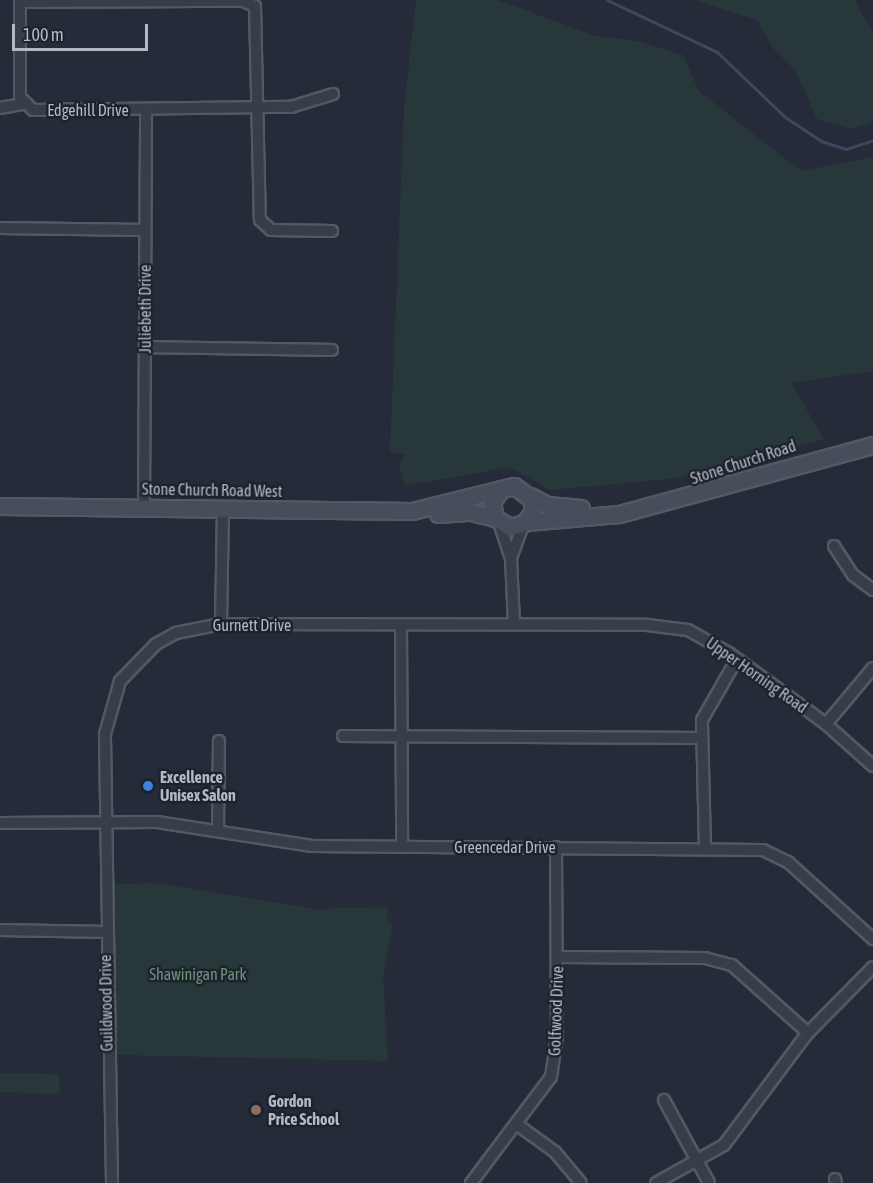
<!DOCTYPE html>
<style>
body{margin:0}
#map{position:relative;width:873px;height:1183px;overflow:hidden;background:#252b38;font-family:"Asap Condensed",sans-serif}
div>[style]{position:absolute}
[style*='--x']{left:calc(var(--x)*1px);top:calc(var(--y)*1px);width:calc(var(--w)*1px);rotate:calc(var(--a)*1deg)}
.green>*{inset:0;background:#28383a}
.stream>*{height:3px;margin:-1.5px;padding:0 1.5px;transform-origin:1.5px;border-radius:1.5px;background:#3c485f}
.roads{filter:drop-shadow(2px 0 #535964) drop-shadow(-2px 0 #535964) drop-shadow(0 2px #535964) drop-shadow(0 -2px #535964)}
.street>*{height:10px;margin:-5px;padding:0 5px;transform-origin:5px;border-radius:5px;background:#383e49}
.secondary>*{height:15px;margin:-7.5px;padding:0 7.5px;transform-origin:7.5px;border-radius:7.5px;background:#474d5b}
.dots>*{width:16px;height:16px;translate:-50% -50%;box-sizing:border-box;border:3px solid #1d232d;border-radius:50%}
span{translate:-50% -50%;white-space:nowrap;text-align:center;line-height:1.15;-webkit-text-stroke:5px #1d232d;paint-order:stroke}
.street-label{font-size:16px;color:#b3b9c4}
.poi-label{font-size:16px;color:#b3b9c4;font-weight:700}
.left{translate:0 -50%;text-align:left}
.park-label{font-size:16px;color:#6d9379}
.scale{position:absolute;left:12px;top:24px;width:136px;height:27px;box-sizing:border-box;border:3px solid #b3b9c4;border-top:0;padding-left:8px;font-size:18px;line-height:21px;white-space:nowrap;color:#b3b9c4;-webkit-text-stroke:4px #1d232d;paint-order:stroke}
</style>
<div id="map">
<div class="green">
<i style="clip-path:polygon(416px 0,498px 0,595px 36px,638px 41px,683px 55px,699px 91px,801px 171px,873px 157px,873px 371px,791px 383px,824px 439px,679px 478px,550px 490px,510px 467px,405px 486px,399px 465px,405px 455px,390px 452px,404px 108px)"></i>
<i style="clip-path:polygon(694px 0,854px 0,873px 32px,873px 122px,851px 129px,817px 119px,795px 70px,773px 48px,757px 20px)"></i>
<i style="clip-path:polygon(155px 883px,315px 909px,388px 907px,387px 921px,393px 925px,383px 976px,388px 1061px,117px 1055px,115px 884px)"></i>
<i style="clip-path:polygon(0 1073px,59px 1074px,60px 1094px,0 1092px)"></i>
</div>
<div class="stream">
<i style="--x:607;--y:0;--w:122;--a:25.3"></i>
<i style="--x:717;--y:52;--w:94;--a:43.7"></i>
<i style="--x:785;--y:117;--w:43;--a:33.7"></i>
<i style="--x:821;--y:141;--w:26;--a:18"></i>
<i style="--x:846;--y:149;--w:28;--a:-18"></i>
</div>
<div class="roads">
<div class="street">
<i style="--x:20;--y:0;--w:97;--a:90"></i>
<i style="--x:20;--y:97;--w:18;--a:45"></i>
<i style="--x:33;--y:110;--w:258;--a:-0.7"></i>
<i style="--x:291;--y:107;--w:44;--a:-17.2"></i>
<i style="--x:20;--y:2;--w:223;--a:-0.3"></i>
<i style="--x:243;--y:1;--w:13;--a:23"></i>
<i style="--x:255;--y:6;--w:214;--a:88.7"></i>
<i style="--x:260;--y:220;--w:15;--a:42"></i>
<i style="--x:271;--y:230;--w:61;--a:0.9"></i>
<i style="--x:0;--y:108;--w:22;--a:-10"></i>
<i style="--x:0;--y:228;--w:145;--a:0.8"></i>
<i style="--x:145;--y:347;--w:187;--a:0.9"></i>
<i style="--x:144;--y:507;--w:396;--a:-89.7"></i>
<i style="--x:499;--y:522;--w:38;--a:72"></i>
<i style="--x:511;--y:558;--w:66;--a:87.4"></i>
<i style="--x:834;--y:546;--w:35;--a:57"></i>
<i style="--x:853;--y:575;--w:25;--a:37"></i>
<i style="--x:511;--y:558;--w:37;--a:-70"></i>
<i style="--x:221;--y:624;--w:115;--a:-89"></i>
<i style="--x:401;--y:626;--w:221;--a:89.7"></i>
<i style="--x:826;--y:724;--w:73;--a:-50"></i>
<i style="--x:343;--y:736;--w:359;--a:0.3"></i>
<i style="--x:0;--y:823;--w:157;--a:-0.4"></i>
<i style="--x:157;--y:822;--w:157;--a:8.8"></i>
<i style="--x:312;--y:846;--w:451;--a:0.5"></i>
<i style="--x:763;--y:850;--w:28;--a:26"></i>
<i style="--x:788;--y:862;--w:115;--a:42.2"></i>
<i style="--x:218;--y:831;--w:90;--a:-89.4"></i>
<i style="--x:705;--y:847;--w:127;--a:-91.4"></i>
<i style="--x:702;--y:720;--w:70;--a:-60.2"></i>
<i style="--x:0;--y:930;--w:105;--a:1.1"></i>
<i style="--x:558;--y:957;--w:147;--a:0.4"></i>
<i style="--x:705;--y:958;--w:28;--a:15"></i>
<i style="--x:732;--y:965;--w:102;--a:41.8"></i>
<i style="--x:664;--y:1100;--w:94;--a:61.5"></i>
<i style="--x:519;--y:1126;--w:44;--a:35.8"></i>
<i style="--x:555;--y:1152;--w:40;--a:50"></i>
<i style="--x:835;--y:1179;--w:4;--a:76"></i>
<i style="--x:112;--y:1183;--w:449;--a:-90.9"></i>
<i style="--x:105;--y:734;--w:55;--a:-74.2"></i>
<i style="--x:120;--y:681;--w:52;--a:-45.8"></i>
<i style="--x:156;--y:644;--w:23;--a:-29"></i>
<i style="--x:176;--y:633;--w:46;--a:-11.3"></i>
<i style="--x:221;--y:624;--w:426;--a:0.1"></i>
<i style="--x:647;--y:625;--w:41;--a:7"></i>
<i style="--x:688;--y:630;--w:47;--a:29.3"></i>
<i style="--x:729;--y:653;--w:120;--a:36.2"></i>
<i style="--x:826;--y:724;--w:63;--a:41.8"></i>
<i style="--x:471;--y:1183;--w:133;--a:-53"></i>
<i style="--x:551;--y:1077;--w:40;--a:-81.5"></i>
<i style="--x:557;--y:1037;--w:190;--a:-90.3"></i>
<i style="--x:656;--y:1183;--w:78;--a:-29.2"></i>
<i style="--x:724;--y:1145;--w:137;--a:-53.3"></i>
<i style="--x:806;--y:1035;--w:95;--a:-45.4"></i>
</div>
<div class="secondary">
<i style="--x:530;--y:496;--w:20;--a:27"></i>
<i style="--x:548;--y:505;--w:33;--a:5"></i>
<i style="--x:0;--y:506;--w:412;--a:0.7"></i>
<i style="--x:412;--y:511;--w:105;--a:-13.8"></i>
<i style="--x:514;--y:486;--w:22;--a:36"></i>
<i style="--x:532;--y:499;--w:14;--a:90"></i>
<i style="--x:532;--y:513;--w:13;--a:129"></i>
<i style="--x:524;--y:523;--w:15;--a:164"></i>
<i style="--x:510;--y:527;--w:17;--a:-149"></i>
<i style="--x:495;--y:518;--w:16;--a:-101"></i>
<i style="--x:492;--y:502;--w:16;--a:-55"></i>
<i style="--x:438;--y:514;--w:32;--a:-4"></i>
<i style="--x:470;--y:512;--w:26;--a:13"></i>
<i style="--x:526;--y:522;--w:93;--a:-4.9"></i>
<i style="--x:619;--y:514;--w:263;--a:-15.2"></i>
</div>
</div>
<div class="dots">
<i style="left:148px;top:786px;background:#3f7fe0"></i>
<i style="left:256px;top:1110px;background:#8d6e63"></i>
</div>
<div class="street-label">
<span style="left:88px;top:110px">Edgehill Drive</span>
<span style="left:145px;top:309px;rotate:-90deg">Juliebeth Drive</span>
<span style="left:743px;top:462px;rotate:-18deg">Stone Church Road</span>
<span style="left:212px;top:490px;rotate:1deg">Stone Church Road West</span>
<span style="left:252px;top:625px">Gurnett Drive</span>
<span style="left:757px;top:675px;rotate:35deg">Upper Horning Road</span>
<span style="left:505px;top:847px">Greencedar Drive</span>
<span style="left:106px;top:1003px;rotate:-91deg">Guildwood Drive</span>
<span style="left:556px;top:1011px;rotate:-88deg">Golfwood Drive</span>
</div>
<div class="poi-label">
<span class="left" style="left:160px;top:786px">Excellence<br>Unisex Salon</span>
<span class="left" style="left:268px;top:1110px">Gordon<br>Price School</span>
</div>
<div class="park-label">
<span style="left:198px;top:974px">Shawinigan Park</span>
</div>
<div class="scale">100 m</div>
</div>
